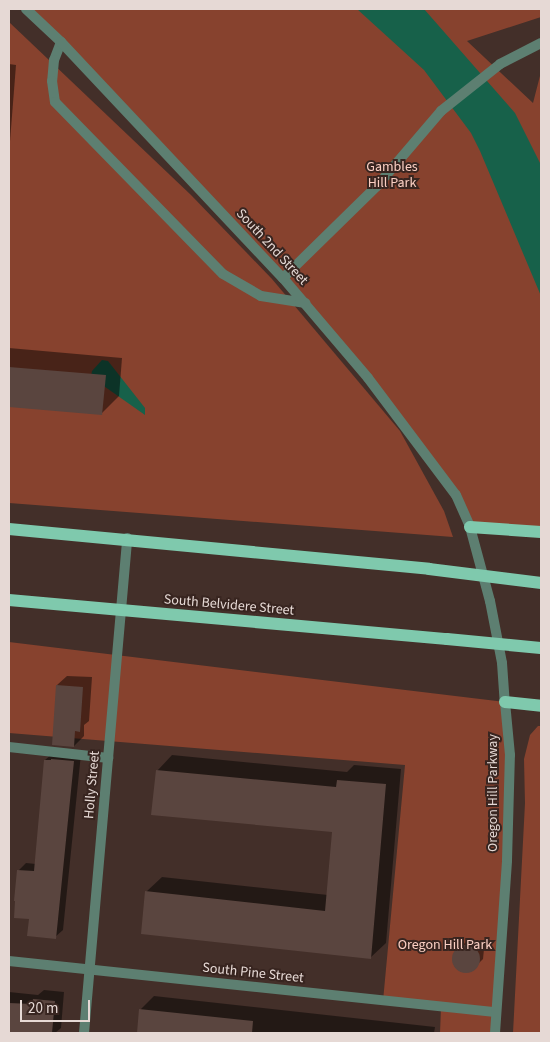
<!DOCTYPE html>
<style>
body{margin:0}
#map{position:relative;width:550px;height:1042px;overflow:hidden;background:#432f29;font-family:"Source Sans 3",sans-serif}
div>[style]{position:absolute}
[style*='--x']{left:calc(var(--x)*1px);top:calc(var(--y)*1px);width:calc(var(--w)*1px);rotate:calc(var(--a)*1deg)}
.green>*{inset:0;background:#87422e}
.water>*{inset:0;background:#17614a}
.shadow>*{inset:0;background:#0007}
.building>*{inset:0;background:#5a453f}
.round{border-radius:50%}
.service>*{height:10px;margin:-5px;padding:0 5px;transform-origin:5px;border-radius:5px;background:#5d7f71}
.minor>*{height:10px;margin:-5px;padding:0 5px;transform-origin:5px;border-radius:5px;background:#5d7f71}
.tertiary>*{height:10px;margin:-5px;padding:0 5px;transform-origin:5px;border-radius:5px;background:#5d7f71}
.primary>*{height:12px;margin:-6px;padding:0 6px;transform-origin:6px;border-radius:6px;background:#7fc9ad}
.primary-bridge>*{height:12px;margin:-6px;padding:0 6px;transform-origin:6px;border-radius:6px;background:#7fc9ad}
span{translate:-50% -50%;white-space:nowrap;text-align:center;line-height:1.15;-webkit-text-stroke:4px #382520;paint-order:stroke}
.park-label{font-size:14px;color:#fbcfc3}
.street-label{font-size:14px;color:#e6d9d5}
.frame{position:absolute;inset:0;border:10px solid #e6d9d5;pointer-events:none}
.scale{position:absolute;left:20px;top:1000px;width:70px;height:22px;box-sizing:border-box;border:2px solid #e6d9d5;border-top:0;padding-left:6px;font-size:15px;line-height:18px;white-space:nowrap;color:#e6d9d5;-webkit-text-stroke:4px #382520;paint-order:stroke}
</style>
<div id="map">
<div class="green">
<i style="clip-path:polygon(26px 9px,541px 9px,541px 17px,467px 41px,533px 103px,541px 72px,541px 532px,470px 527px,462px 507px,305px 303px)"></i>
<i style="clip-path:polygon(9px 22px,191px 195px,272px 279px,400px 431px,444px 511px,453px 537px,9px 503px)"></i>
<i style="clip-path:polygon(9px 642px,505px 702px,510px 755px,495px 1033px,440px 1033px,441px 1007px,383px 1001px,405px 765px,9px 733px)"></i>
<i style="clip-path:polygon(538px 726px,541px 726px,541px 1033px,513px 1033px,525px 803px,524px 759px,530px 735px)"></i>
</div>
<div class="water">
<i style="clip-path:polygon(357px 9px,424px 9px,515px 113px,541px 165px,541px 296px,480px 151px,471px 133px,424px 70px)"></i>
<i style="clip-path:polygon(102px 360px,108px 361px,145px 408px,145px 415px,91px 377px,92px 371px)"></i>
</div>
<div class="shadow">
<i style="clip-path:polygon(9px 64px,16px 65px,9px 154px)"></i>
<i style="clip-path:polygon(9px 348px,122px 358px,119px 396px,102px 413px,9px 406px)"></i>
<i style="clip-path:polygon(67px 676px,92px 677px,89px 721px,84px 725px,84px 736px,74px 746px,57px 685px)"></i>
<i style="clip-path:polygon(53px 753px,81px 754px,63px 930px,55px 937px,30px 918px,19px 870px,26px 863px,36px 864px,45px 760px)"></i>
<i style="clip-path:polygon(172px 755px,347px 772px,354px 765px,401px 769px,386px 943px,370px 958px,146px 892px,162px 877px,328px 895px,334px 831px,157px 771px)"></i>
<i style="clip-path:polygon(467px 941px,478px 942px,484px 949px,483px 959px,470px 972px,460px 971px,453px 963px,455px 952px)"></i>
<i style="clip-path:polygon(44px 990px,64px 992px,61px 1028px,55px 1033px,9px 1033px,9px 992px,38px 995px)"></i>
<i style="clip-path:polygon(154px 996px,435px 1027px,434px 1033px,138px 1033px,140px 1010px)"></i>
</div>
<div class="building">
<i style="clip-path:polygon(9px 367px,106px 375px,102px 415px,9px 407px)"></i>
<i style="clip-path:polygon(56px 685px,83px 687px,80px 732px,75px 731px,74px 747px,52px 745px)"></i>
<i style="clip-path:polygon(51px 759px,74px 761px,56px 939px,27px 936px,29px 919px,14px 918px,15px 901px,14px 901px,17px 870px,34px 871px,44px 760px,51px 760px)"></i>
<i style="clip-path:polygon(156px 770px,336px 787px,337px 780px,386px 784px,371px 959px,141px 934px,145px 891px,325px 911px,332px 832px,151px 815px)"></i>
<i class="round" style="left:452px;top:945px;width:28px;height:28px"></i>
<i style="clip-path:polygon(33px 999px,55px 1001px,52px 1033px,9px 1033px,9px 1003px,32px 1004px)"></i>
<i style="clip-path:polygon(139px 1009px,253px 1021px,252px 1033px,137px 1033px)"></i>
</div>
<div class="service">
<i style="--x:61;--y:42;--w:19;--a:111"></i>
<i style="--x:54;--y:60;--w:21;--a:95"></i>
<i style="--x:52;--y:81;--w:21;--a:82"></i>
<i style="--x:55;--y:102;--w:240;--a:45.7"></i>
<i style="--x:223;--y:274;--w:44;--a:30.1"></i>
<i style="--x:261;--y:296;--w:45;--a:9"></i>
<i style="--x:9;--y:747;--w:100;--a:6.3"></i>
</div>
<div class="minor">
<i style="--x:9;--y:961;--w:489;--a:6"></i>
<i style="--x:84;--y:1033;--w:497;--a:-85"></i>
<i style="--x:495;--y:1033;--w:173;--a:-86"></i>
<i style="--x:507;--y:860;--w:105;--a:-88.4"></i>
<i style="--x:510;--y:755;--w:53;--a:-95.4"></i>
</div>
<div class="tertiary">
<i style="--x:26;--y:9;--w:48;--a:43.3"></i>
<i style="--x:61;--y:42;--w:324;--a:46.8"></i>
<i style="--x:283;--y:278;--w:131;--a:49.6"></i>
<i style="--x:368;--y:378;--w:146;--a:53.1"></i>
<i style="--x:456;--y:495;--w:35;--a:66"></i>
<i style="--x:470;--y:527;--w:77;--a:74.9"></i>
<i style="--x:490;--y:601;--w:63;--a:79"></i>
<i style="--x:502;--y:663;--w:39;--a:86"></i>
<i style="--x:283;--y:278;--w:132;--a:-44.4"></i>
<i style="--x:377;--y:186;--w:99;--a:-49.5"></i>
<i style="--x:441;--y:111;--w:75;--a:-38.5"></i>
<i style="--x:500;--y:64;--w:46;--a:-27.1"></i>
</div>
<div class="primary">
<i style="--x:470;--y:527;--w:71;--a:4"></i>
<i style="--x:9;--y:529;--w:422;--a:5.4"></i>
<i style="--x:9;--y:600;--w:440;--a:5.1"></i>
<i style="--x:505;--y:702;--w:36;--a:6"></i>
</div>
<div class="primary-bridge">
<i style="--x:429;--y:569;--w:113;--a:7.1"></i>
<i style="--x:447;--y:639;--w:94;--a:5.5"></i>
</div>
<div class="park-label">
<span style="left:392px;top:175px">Gambles<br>Hill Park</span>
<span style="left:445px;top:945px">Oregon Hill Park</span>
</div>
<div class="street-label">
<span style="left:272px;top:247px;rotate:47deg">South 2nd Street</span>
<span style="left:229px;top:605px;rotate:5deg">South Belvidere Street</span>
<span style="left:92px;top:785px;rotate:-85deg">Holly Street</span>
<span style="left:493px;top:793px;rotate:-90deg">Oregon Hill Parkway</span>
<span style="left:253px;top:973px;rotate:6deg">South Pine Street</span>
</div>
<div class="frame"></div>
<div class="scale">20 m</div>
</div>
